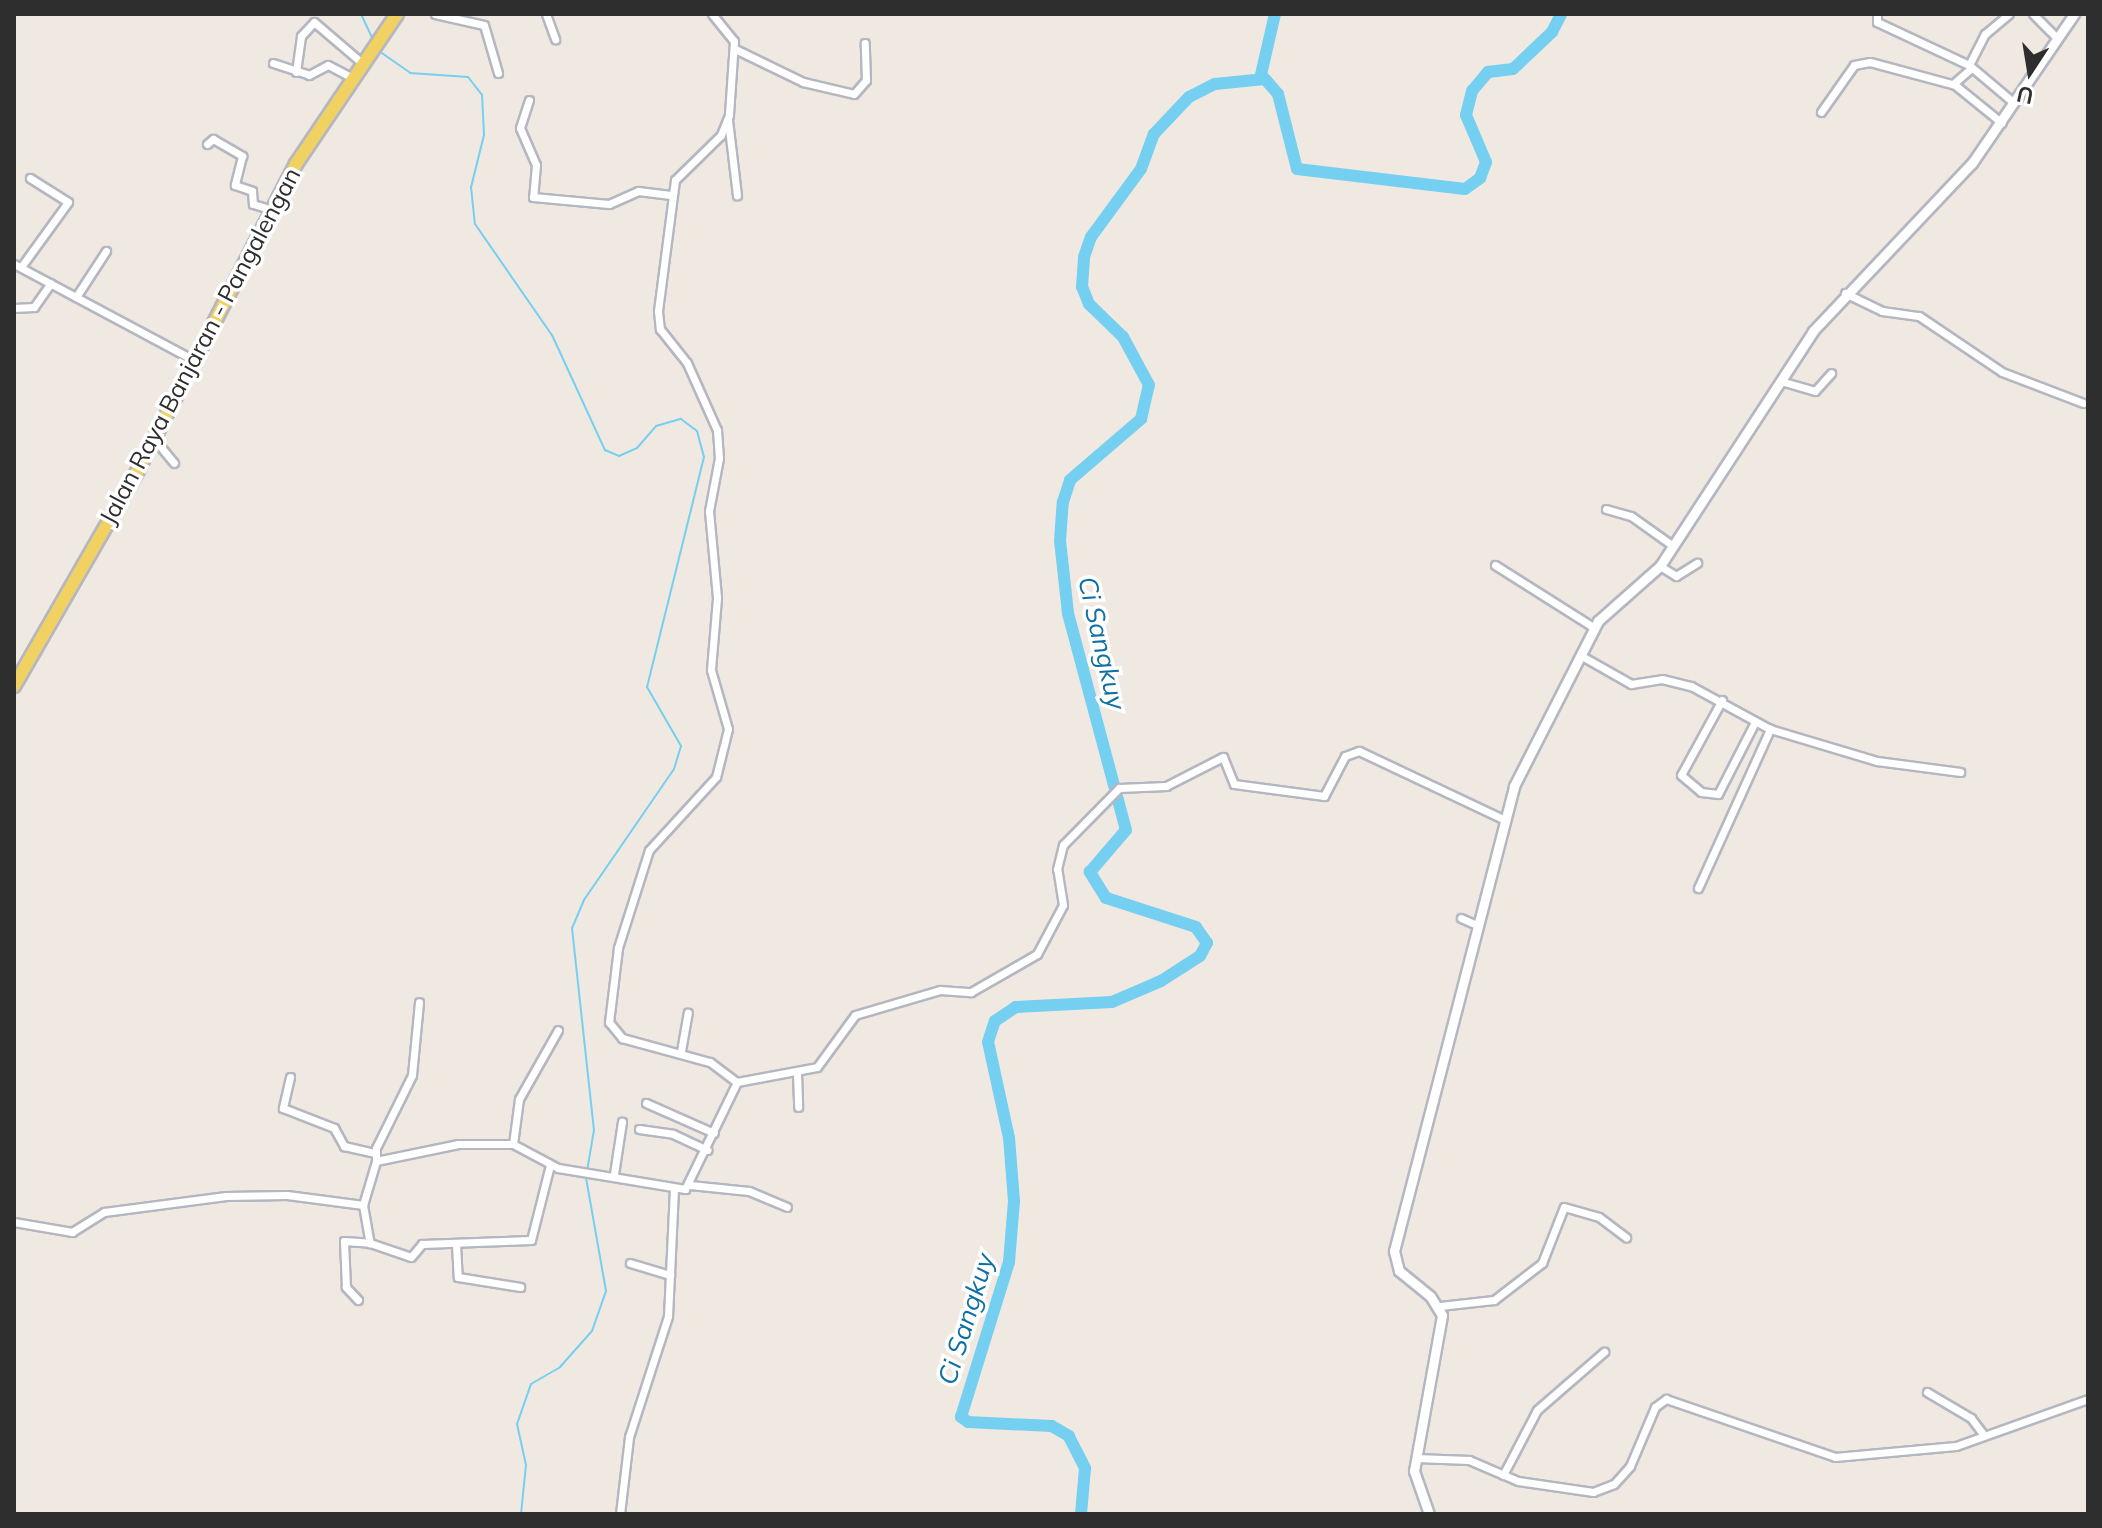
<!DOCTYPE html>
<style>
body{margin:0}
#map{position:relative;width:2102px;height:1528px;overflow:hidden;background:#efe9e1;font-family:Mulish,sans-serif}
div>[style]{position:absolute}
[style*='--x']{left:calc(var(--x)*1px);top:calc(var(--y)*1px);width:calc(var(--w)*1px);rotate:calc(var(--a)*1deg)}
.stream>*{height:2px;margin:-1px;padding:0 1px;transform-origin:1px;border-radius:1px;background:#75cff0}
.river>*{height:12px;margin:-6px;padding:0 6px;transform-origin:6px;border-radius:6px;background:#75cff0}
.roads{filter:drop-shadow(2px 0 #b4b7c1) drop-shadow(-2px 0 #b4b7c1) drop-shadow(0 2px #b4b7c1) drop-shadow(0 -2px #b4b7c1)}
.minor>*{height:7px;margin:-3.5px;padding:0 3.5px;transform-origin:3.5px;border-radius:3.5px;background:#fff}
.tertiary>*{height:9px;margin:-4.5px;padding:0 4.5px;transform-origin:4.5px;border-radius:4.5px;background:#fff}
.primary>*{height:12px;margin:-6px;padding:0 6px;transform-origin:6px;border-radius:6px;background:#f2d163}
span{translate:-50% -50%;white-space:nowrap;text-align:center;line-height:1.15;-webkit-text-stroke:7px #fff;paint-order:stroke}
.street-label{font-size:24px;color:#2e2e2e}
.water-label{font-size:26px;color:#0d6fa3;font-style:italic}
.frame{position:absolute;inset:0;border:16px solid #2e2e2e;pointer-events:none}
.north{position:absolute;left:1990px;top:32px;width:80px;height:80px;-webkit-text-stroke:6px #fff;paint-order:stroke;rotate:192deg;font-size:22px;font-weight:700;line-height:32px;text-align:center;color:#2e2e2e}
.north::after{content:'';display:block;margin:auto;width:28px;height:36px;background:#2e2e2e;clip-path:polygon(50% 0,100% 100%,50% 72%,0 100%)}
</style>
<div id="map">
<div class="stream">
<i style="--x:361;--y:14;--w:31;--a:65"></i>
<i style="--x:379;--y:51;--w:38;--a:35"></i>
<i style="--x:410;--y:73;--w:58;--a:3.9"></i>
<i style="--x:468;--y:77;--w:23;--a:52"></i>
<i style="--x:482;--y:95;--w:40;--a:87.1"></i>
<i style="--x:484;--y:135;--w:54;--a:104"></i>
<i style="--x:471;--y:187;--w:37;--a:84"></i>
<i style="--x:475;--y:224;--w:135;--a:55.3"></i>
<i style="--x:552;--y:335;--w:127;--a:65.3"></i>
<i style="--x:605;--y:450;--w:15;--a:23"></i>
<i style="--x:619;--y:456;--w:20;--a:-24"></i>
<i style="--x:637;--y:448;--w:29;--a:-49"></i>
<i style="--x:656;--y:426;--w:26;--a:-16"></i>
<i style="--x:681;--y:419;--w:20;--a:37"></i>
<i style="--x:697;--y:431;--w:27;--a:75"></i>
<i style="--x:704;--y:457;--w:237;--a:103.9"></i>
<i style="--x:647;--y:687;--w:68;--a:60"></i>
<i style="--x:681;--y:746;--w:24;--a:107"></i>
<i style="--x:674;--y:769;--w:159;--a:124.5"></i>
<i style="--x:584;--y:900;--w:30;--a:113"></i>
<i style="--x:572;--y:928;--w:203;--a:83.8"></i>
<i style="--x:594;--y:1130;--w:42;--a:99.7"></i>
<i style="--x:521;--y:1514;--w:49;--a:-84.2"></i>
<i style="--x:526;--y:1465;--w:42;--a:-102.4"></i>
<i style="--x:517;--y:1424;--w:42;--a:-70.7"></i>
<i style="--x:531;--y:1384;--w:34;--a:-30"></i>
<i style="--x:560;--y:1367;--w:48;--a:-48.4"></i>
<i style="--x:592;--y:1331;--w:42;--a:-70.7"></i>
<i style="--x:606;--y:1291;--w:116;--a:-100"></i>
</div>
<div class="river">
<i style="--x:1260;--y:79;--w:67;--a:-77"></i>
<i style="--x:1081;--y:1514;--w:46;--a:-85"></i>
<i style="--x:1085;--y:1468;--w:36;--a:-117"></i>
<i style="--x:1069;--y:1436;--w:20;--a:-150"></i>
<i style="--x:1052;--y:1426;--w:84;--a:-177.3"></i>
<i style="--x:968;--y:1422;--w:9;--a:-144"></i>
<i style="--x:961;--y:1417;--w:162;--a:-72.8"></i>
<i style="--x:1009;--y:1262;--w:61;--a:-85.3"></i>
<i style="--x:1014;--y:1201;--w:63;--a:-94.5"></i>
<i style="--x:1009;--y:1138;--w:98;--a:-102.3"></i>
<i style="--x:988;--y:1042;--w:22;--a:-72"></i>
<i style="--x:995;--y:1021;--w:25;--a:-34"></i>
<i style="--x:1016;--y:1007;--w:96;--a:-3"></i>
<i style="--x:1112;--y:1002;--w:53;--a:-23.2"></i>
<i style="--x:1161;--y:981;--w:46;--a:-32.7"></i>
<i style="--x:1200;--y:956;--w:15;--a:-62"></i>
<i style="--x:1207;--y:943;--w:19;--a:-125"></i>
<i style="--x:1196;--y:927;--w:95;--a:-162.1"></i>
<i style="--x:1106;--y:898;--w:31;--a:-122"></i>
<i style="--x:1090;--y:872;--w:55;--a:-49.4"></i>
<i style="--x:1126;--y:830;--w:225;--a:-105"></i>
<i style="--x:1068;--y:613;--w:72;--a:-96.3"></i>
<i style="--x:1060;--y:541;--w:39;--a:-86"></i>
<i style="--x:1063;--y:502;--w:23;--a:-72"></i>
<i style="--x:1070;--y:480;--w:94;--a:-40.7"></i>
<i style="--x:1141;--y:419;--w:35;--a:-77"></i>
<i style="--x:1149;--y:385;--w:55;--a:-118.4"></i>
<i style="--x:1123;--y:337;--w:47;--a:-135.9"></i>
<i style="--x:1089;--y:304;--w:18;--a:-112"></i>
<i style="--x:1082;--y:287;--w:30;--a:-86"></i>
<i style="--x:1084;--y:257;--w:21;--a:-71"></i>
<i style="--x:1091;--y:237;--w:84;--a:-53.7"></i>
<i style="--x:1141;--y:169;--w:37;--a:-70"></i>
<i style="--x:1154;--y:134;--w:51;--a:-46.6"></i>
<i style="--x:1189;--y:97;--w:29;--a:-27"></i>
<i style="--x:1215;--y:84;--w:50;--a:-5.7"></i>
<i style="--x:1265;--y:79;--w:20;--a:49"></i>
<i style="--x:1278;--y:94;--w:77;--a:75.8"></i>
<i style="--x:1297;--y:169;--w:169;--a:6.8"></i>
<i style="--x:1465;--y:189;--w:19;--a:-36"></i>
<i style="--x:1480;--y:178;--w:17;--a:-69"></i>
<i style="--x:1486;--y:162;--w:51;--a:-113.1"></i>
<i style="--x:1466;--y:115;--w:25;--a:-76"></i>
<i style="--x:1472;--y:91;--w:25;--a:-50"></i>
<i style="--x:1488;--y:72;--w:25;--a:-7"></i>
<i style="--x:1513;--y:69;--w:54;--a:-43.5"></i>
<i style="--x:1552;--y:32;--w:20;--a:-63"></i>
</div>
<div class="roads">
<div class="minor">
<i style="--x:435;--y:14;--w:50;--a:12.7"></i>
<i style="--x:484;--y:25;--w:50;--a:73.7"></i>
<i style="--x:546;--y:14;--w:27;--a:70"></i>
<i style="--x:712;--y:14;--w:35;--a:51"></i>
<i style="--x:734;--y:41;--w:74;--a:93.9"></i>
<i style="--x:729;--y:115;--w:22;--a:112"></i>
<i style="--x:721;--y:135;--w:64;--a:135.6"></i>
<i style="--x:675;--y:180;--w:132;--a:97.4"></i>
<i style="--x:658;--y:311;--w:18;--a:84"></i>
<i style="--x:660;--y:329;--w:43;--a:51.5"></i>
<i style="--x:687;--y:363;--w:73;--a:65.9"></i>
<i style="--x:717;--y:430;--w:28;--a:86"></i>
<i style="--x:719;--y:458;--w:54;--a:100.7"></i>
<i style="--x:709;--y:511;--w:87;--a:84.7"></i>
<i style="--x:717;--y:598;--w:72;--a:94.8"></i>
<i style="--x:711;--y:670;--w:61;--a:73.9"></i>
<i style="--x:728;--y:729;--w:49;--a:104"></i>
<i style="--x:716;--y:777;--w:99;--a:132.5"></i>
<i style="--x:649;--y:850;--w:103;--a:107.6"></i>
<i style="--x:618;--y:948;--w:75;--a:96.9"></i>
<i style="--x:609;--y:1022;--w:21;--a:51"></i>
<i style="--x:622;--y:1038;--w:91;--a:15.3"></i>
<i style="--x:710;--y:1062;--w:34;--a:37"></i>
<i style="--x:1877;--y:14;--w:8;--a:90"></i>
<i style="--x:1877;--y:22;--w:102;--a:25.1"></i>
<i style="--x:1969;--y:65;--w:57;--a:40.1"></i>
<i style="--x:2033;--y:14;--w:31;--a:45"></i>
<i style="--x:735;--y:49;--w:76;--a:25.9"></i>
<i style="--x:803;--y:82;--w:52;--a:13.2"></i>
<i style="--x:854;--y:94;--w:18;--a:-49"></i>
<i style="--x:866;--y:80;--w:37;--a:-92"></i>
<i style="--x:273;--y:63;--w:38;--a:18"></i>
<i style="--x:309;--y:75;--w:21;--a:-28"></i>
<i style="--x:328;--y:65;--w:26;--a:28"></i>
<i style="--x:1969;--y:65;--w:35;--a:-63"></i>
<i style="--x:1985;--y:34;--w:31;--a:-40"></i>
<i style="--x:296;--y:72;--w:36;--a:-82"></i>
<i style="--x:301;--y:36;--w:19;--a:-47"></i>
<i style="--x:314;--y:22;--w:63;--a:40.5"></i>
<i style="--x:1953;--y:84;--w:23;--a:-41"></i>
<i style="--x:529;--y:100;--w:29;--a:108"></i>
<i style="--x:520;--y:128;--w:40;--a:66.6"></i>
<i style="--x:536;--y:165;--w:32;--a:95"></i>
<i style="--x:533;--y:197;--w:76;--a:5.3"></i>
<i style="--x:609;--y:204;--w:32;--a:-24"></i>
<i style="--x:638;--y:191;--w:33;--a:7"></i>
<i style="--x:1821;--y:112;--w:57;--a:-54.9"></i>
<i style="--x:1854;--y:65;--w:16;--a:-11"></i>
<i style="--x:1870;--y:62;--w:88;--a:15.1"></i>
<i style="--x:1955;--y:85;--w:60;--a:39"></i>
<i style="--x:728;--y:120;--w:76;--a:83.2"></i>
<i style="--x:207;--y:144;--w:8;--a:-40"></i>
<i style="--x:213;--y:139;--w:34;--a:30"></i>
<i style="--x:242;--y:156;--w:30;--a:104"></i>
<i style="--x:235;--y:185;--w:18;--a:19"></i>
<i style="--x:252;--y:191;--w:13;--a:86"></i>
<i style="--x:253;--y:204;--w:21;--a:17"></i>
<i style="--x:14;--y:264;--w:204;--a:28.1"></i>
<i style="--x:21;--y:267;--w:80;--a:-54.1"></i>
<i style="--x:68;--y:202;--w:45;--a:-147.7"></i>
<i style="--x:1845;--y:293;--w:41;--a:25.9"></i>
<i style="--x:1882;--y:311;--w:37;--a:8"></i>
<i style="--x:1919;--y:316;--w:100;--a:34"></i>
<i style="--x:2002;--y:372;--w:87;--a:20.9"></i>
<i style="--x:76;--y:297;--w:55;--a:-56.9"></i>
<i style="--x:14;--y:308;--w:20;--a:-3"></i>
<i style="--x:34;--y:307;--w:29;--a:-55"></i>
<i style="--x:1784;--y:382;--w:32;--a:16"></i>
<i style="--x:1815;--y:391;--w:24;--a:-48"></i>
<i style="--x:154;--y:439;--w:31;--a:50"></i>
<i style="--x:1606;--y:509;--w:26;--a:16"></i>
<i style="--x:1631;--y:516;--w:52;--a:35.5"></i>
<i style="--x:1495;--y:565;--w:116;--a:32.3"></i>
<i style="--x:1660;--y:566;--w:19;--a:32"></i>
<i style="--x:1676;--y:576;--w:25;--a:-32"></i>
<i style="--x:1580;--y:655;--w:59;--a:29.6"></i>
<i style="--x:1631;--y:684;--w:31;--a:-9"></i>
<i style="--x:1662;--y:679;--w:30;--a:14"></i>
<i style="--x:1691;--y:686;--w:90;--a:28.6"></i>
<i style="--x:1770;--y:729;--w:112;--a:16.7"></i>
<i style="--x:1877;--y:761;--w:84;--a:7.5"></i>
<i style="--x:1722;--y:700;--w:85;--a:118.7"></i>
<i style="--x:1681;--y:775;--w:26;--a:40"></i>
<i style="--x:1701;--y:792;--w:17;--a:7"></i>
<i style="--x:1718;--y:794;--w:81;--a:-62.8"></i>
<i style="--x:1698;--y:888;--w:175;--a:-65.6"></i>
<i style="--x:1461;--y:918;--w:17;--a:24"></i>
<i style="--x:681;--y:1051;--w:39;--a:-80"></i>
<i style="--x:797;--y:1073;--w:34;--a:88"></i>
<i style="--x:290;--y:1077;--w:32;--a:103"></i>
<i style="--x:283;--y:1108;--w:55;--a:21.4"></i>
<i style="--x:334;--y:1128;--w:21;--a:61"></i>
<i style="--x:344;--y:1146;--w:32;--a:13"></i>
<i style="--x:646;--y:1103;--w:74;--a:23.8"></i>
<i style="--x:639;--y:1129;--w:34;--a:8"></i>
<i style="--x:673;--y:1134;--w:38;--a:25"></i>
<i style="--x:513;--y:1144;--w:45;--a:-82.4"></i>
<i style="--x:519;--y:1099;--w:79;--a:-60.5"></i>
<i style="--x:376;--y:1161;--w:13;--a:-90"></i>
<i style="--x:376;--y:1148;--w:81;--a:-63.7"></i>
<i style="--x:412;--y:1075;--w:73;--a:-84.5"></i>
<i style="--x:614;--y:1174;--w:53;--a:-81.3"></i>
<i style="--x:690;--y:1185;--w:59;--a:5.8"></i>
<i style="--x:749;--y:1191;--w:41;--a:22.8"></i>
<i style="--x:363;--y:1205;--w:39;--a:80"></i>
<i style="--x:370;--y:1243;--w:43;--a:18.9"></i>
<i style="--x:411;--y:1257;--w:17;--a:-50"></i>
<i style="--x:422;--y:1244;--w:109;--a:-2.1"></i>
<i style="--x:531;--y:1240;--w:77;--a:-75.8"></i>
<i style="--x:14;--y:1222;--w:59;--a:9.8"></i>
<i style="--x:72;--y:1232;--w:38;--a:-32"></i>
<i style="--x:104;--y:1212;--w:123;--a:-7.5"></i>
<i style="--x:226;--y:1196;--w:61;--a:-0.9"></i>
<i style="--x:287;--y:1195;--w:77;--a:7.5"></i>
<i style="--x:363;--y:1205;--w:46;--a:-73.5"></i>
<i style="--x:376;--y:1161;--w:84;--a:-11.7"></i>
<i style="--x:458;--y:1144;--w:55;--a:0"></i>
<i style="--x:513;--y:1144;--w:51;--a:28.1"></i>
<i style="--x:558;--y:1168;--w:129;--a:9.4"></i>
<i style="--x:685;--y:1189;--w:119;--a:-64.1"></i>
<i style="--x:737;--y:1082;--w:81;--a:-10.6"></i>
<i style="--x:817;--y:1067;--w:64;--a:-53.8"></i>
<i style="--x:855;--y:1015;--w:89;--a:-16.4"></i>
<i style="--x:940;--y:990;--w:31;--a:4"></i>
<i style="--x:971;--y:992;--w:76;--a:-29.9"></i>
<i style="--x:1037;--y:954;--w:55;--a:-62"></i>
<i style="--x:1063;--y:905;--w:36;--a:-99"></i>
<i style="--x:1057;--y:869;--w:25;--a:-76"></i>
<i style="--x:1063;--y:845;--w:80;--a:-45.5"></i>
<i style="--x:1119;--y:788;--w:47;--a:-2.4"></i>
<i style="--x:1166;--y:786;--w:64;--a:-27"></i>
<i style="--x:1223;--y:757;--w:29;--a:68"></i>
<i style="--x:1234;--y:784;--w:91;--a:7.6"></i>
<i style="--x:1324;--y:796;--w:45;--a:-62.3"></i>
<i style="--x:1345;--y:756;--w:15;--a:-20"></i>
<i style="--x:1359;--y:751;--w:159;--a:25.3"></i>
<i style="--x:456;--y:1244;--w:33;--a:87"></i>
<i style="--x:458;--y:1277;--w:63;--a:9.2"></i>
<i style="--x:630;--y:1263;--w:42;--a:16.7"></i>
<i style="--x:358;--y:1300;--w:18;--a:-133"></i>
<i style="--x:346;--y:1287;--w:46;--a:-92.5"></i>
<i style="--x:344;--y:1241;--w:26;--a:4"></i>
<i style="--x:1440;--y:1306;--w:54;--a:-6.3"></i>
<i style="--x:1494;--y:1300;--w:61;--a:-37.6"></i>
<i style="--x:1542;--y:1263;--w:60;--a:-68.6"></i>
<i style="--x:1564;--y:1207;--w:36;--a:16"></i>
<i style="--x:1599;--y:1217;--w:34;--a:37"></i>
<i style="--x:1927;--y:1392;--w:51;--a:30.6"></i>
<i style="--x:1971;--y:1418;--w:21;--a:53"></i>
<i style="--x:1416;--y:1458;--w:53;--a:2.2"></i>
<i style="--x:1469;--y:1460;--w:53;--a:23.2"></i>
<i style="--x:1518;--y:1481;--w:76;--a:8.3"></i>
<i style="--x:1593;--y:1492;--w:22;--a:-21"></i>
<i style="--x:1614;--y:1484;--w:24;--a:-48"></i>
<i style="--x:1630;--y:1466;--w:64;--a:-67"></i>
<i style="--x:1655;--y:1407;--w:14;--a:-36"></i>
<i style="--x:1666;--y:1399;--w:179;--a:18.9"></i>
<i style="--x:1835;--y:1457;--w:121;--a:-5.2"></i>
<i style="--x:1956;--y:1446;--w:140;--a:-19.6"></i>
<i style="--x:1503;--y:1475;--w:73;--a:-62.4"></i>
<i style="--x:1537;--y:1410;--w:89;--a:-40.9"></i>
<i style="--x:620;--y:1514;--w:78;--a:-83.3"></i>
<i style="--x:629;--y:1437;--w:127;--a:-72.1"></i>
<i style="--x:668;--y:1316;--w:127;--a:-87.3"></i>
</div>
<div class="tertiary">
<i style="--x:1429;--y:1514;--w:46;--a:-109.2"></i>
<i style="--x:1414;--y:1471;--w:158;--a:-79.8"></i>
<i style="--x:1442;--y:1315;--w:22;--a:-122"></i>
<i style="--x:1430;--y:1296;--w:40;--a:-141"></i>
<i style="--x:1399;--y:1271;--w:21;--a:-104"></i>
<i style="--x:1394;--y:1251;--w:480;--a:-75.5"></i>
<i style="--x:1514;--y:786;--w:185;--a:-63"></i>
<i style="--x:1598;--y:621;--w:83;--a:-41.6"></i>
<i style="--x:1660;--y:566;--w:280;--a:-56.9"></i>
<i style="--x:1813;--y:331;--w:231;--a:-46.6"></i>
<i style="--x:1972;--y:163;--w:181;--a:-55.6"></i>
</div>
<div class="primary">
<i style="--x:14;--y:686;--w:249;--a:-60.1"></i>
<i style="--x:138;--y:470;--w:344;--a:-62.7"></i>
<i style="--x:296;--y:164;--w:181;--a:-56"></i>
</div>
</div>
<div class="street-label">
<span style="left:200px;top:346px;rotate:-62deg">Jalan Raya Banjaran - Pangalengan</span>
</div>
<div class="water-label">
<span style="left:1102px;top:643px;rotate:77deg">Ci Sangkuy</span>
<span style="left:966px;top:1319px;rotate:-73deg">Ci Sangkuy</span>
</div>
<div class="frame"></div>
<div class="north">U</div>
</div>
